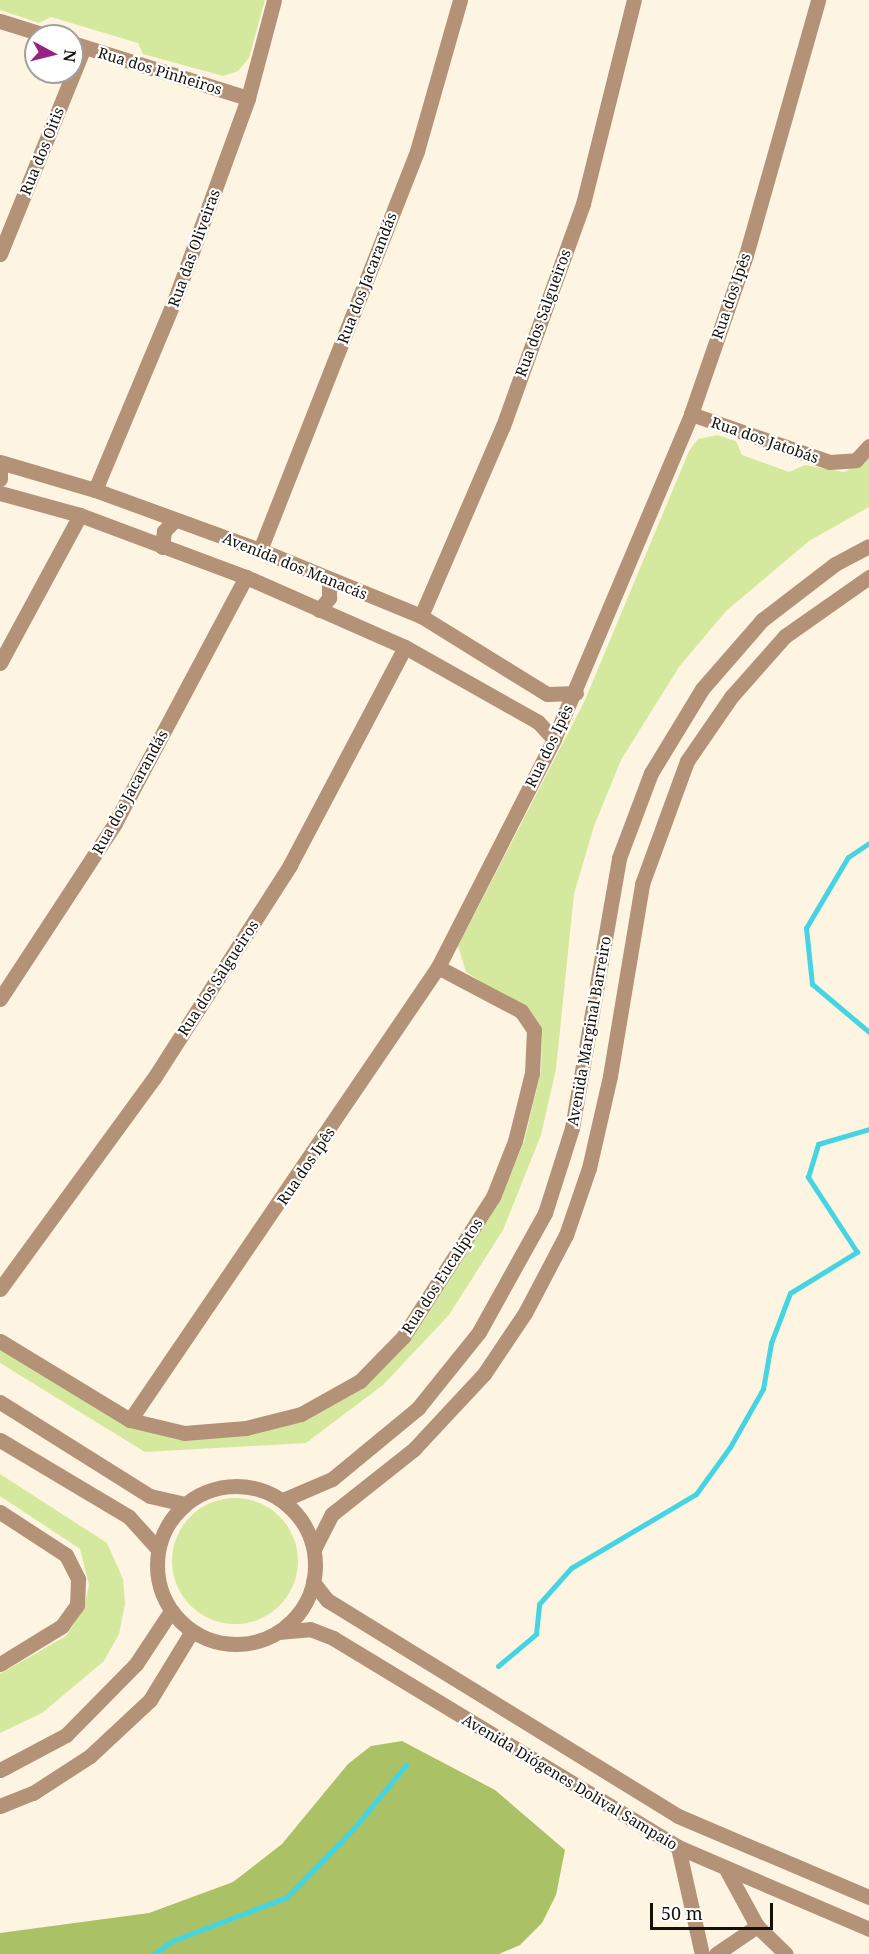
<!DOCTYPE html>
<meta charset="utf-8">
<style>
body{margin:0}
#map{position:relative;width:869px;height:1954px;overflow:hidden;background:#fdf4e1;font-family:"Noto Serif",serif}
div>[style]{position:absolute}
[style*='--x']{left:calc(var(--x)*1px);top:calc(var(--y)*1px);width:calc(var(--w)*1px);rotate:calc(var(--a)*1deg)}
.green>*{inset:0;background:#d5e99e}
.round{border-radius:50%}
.forest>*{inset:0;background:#abc166}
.stream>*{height:5px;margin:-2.5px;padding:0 2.5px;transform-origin:2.5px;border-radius:2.5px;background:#44d4e2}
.minor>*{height:15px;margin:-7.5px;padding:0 7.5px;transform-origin:7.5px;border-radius:7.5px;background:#b39278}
.minor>.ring{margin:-7.5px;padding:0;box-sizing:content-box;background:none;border:15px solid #b39278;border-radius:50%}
span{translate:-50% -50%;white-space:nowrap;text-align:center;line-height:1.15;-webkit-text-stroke:4.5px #fff;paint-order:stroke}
.street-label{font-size:15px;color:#151109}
.north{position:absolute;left:24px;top:24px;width:60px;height:60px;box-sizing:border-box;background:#fff;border:2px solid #a1a09d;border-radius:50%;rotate:97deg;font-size:16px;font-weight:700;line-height:24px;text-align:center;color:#151109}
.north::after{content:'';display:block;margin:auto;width:21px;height:27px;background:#97227f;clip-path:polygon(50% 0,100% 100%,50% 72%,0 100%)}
.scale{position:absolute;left:650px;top:1903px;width:123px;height:27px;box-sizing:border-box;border:3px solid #151109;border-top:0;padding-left:8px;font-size:18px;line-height:21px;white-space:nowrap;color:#151109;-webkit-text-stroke:4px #fff;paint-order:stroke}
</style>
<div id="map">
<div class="green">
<i style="clip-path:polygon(0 0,265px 0,249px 58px,238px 71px,223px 76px,143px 54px,138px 43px,51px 17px,39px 23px,0 10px)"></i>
<i style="clip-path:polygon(717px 435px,736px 441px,742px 455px,789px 472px,805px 465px,844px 472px,869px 458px,869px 507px,809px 541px,726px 611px,679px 667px,621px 760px,594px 826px,574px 894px,556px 1069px,541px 1135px,503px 1230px,449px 1315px,383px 1385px,306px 1443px,145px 1452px,0 1363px,0 1349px,126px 1425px,169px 1437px,247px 1433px,303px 1422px,365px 1385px,499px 1201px,524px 1142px,541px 1071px,542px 1036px,534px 1016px,466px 972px,458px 946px,585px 700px,689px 451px,698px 439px)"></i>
<i style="clip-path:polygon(0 1474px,107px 1543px,123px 1579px,125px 1604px,119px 1634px,104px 1661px,42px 1713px,0 1733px,0 1674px,66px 1636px,84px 1608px,89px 1585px,80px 1549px,0 1496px)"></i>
<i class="round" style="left:172px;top:1498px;width:126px;height:126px"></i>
</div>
<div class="forest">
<i style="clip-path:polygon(402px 1741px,495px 1790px,565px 1850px,556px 1895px,542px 1923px,520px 1945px,499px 1954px,0 1954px,0 1933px,149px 1913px,233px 1882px,282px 1844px,348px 1764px,371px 1746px)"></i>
</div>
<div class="stream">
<i style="--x:869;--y:843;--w:25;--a:146"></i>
<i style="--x:848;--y:857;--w:82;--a:120.6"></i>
<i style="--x:806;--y:928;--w:56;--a:83.9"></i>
<i style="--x:812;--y:984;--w:75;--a:40.1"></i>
<i style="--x:498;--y:1666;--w:50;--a:-40.1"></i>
<i style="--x:536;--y:1634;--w:30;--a:-84"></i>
<i style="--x:539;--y:1604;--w:48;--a:-48.4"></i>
<i style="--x:571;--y:1568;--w:145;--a:-30.6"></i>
<i style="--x:696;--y:1494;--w:58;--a:-54.1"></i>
<i style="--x:730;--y:1447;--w:67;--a:-60.4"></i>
<i style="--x:763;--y:1389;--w:47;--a:-80.1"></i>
<i style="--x:771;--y:1343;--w:53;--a:-69.2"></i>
<i style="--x:790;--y:1293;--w:79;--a:-31.5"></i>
<i style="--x:857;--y:1252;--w:90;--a:-123.2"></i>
<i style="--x:808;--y:1177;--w:34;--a:-73"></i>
<i style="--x:818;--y:1144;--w:53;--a:-16.4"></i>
<i style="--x:154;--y:1954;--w:22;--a:-36"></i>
<i style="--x:172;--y:1941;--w:123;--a:-20.9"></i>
<i style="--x:287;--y:1897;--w:96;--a:-45.8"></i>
<i style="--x:354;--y:1828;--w:82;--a:-50.5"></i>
</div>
<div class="minor">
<i style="--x:0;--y:21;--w:50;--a:17.4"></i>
<i style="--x:72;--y:43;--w:184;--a:17.4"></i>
<i style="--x:0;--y:254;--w:223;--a:-67.9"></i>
<i style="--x:691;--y:414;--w:147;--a:19.1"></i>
<i style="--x:830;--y:462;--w:26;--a:-4"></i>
<i style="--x:856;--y:460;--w:19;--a:-47"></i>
<i style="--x:0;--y:462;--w:99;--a:16.4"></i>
<i style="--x:95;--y:490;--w:176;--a:20"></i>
<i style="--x:260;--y:550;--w:174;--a:22.3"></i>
<i style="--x:421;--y:616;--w:148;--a:31.8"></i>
<i style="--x:547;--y:694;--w:29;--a:-2"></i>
<i style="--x:0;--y:463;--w:16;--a:90"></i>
<i style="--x:95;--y:490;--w:207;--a:-67.3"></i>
<i style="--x:175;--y:299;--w:214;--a:-70"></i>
<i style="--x:248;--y:98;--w:101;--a:-75.1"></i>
<i style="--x:0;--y:493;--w:83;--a:15.4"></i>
<i style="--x:80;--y:515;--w:177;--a:20.5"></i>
<i style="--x:246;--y:577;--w:174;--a:23.8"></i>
<i style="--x:405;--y:647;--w:153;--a:29.4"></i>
<i style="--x:538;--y:722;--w:23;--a:47"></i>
<i style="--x:162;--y:547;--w:16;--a:-83"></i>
<i style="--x:164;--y:531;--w:16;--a:-45"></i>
<i style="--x:260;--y:550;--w:429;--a:-68.5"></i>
<i style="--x:417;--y:151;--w:157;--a:-74.1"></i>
<i style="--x:319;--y:610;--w:16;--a:-50"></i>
<i style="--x:329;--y:598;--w:17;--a:-90"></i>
<i style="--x:421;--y:616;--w:207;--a:-66.7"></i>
<i style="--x:503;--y:426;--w:236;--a:-70.2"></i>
<i style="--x:583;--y:204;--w:210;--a:-76"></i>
<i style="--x:0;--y:663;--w:168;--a:-61.6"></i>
<i style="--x:0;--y:999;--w:210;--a:-56.8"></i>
<i style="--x:115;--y:823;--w:279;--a:-62"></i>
<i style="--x:0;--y:1289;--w:261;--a:-53.9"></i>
<i style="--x:154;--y:1078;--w:253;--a:-57.4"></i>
<i style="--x:290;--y:865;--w:246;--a:-62.2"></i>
<i style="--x:0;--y:1341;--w:152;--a:31.3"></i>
<i style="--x:130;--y:1420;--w:56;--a:13.5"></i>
<i style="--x:184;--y:1433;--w:62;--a:-4.6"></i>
<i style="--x:246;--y:1428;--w:57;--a:-14.3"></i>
<i style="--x:301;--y:1414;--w:68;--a:-29.2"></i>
<i style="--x:360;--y:1381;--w:62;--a:-45.7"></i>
<i style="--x:403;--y:1337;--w:166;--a:-57.3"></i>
<i style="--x:493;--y:1197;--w:60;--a:-68.6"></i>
<i style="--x:515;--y:1141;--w:70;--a:-76"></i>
<i style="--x:532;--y:1073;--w:43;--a:-87.3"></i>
<i style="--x:534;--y:1030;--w:23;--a:-124"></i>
<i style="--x:521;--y:1011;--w:94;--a:-152.1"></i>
<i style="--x:0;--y:1402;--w:177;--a:32.1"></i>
<i style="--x:150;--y:1496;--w:35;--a:13"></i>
<i style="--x:130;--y:1420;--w:548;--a:-55.79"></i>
<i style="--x:438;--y:967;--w:256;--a:-63"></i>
<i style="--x:554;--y:739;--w:353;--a:-67.1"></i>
<i style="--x:691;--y:414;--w:168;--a:-70.9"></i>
<i style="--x:746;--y:255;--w:265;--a:-74.2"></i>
<i style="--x:0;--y:1440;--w:150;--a:30.8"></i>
<i style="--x:129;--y:1517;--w:43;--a:47.8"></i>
<i class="ring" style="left:157px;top:1486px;width:143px;height:143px"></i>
<i style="--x:283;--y:1500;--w:53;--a:-23.2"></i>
<i style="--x:332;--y:1479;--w:112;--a:-39.5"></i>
<i style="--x:418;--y:1408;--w:97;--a:-51.2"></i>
<i style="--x:479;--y:1332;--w:136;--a:-61"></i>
<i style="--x:545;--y:1213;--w:89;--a:-72.4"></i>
<i style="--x:572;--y:1128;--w:274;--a:-80.1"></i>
<i style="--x:619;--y:858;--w:91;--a:-69.4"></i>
<i style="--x:651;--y:773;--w:98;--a:-58.7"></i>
<i style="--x:702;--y:689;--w:91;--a:-49"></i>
<i style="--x:762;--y:620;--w:92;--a:-37.5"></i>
<i style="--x:835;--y:564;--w:38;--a:-28"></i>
<i style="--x:0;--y:1512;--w:79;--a:33.1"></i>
<i style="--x:66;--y:1555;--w:27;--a:63"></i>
<i style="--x:78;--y:1579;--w:26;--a:92"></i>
<i style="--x:77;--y:1605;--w:26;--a:126"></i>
<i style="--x:62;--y:1626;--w:73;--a:148.5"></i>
<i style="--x:314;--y:1549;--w:39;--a:-63"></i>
<i style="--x:332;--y:1514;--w:105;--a:-38.4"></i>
<i style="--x:414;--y:1449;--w:103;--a:-47"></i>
<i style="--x:484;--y:1374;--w:73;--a:-56.1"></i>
<i style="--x:525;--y:1313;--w:88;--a:-62.3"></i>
<i style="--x:566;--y:1235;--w:71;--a:-71.1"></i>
<i style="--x:589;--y:1168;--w:94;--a:-77.1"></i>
<i style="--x:610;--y:1076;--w:195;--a:-80.5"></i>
<i style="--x:642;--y:884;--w:131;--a:-69.9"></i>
<i style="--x:687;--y:761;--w:78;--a:-55.5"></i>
<i style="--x:731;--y:697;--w:81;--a:-48.5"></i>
<i style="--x:785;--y:636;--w:103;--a:-35.1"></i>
<i style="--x:313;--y:1582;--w:23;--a:52"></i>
<i style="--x:327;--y:1600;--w:412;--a:31.6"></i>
<i style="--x:678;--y:1816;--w:207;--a:23"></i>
<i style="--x:278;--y:1632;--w:32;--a:-5"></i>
<i style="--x:310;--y:1629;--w:25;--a:21"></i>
<i style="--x:333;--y:1638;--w:403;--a:31.2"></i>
<i style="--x:678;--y:1847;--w:208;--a:23.2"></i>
<i style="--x:0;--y:1770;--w:75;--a:-27.9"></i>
<i style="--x:66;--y:1735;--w:100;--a:-45.4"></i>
<i style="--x:136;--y:1664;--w:64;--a:-56.6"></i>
<i style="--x:0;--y:1806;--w:35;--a:-22"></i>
<i style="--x:33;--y:1793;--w:68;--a:-33"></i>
<i style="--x:90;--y:1756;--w:82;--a:-43"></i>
<i style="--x:150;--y:1700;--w:81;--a:-58.7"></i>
<i style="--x:678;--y:1847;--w:110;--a:77.4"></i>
<i style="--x:726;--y:1869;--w:65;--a:61.5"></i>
<i style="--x:716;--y:1954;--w:50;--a:-34.3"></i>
<i style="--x:757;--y:1926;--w:40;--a:44"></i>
</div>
<div class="street-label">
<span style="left:160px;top:71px;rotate:17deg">Rua dos Pinheiros</span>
<span style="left:42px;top:151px;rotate:-68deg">Rua dos Oitis</span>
<span style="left:194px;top:248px;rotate:-70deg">Rua das Oliveiras</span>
<span style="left:367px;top:278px;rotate:-69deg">Rua dos Jacarandás</span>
<span style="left:731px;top:296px;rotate:-71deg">Rua dos Ipês</span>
<span style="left:543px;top:313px;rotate:-70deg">Rua dos Salgueiros</span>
<span style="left:765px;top:440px;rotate:19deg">Rua dos Jatobás</span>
<span style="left:295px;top:566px;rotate:22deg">Avenida dos Manacás</span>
<span style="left:549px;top:746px;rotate:-64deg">Rua dos Ipês</span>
<span style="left:130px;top:792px;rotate:-61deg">Rua dos Jacarandás</span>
<span style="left:218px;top:978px;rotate:-57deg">Rua dos Salgueiros</span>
<span style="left:589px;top:1031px;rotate:-80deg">Avenida Marginal Barreiro</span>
<span style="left:306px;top:1166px;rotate:-56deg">Rua dos Ipês</span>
<span style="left:442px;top:1276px;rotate:-57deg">Rua dos Eucalíptos</span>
<span style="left:570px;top:1782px;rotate:31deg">Avenida Diógenes Dolival Sampaio</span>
</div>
<div class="north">N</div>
<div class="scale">50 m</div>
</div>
